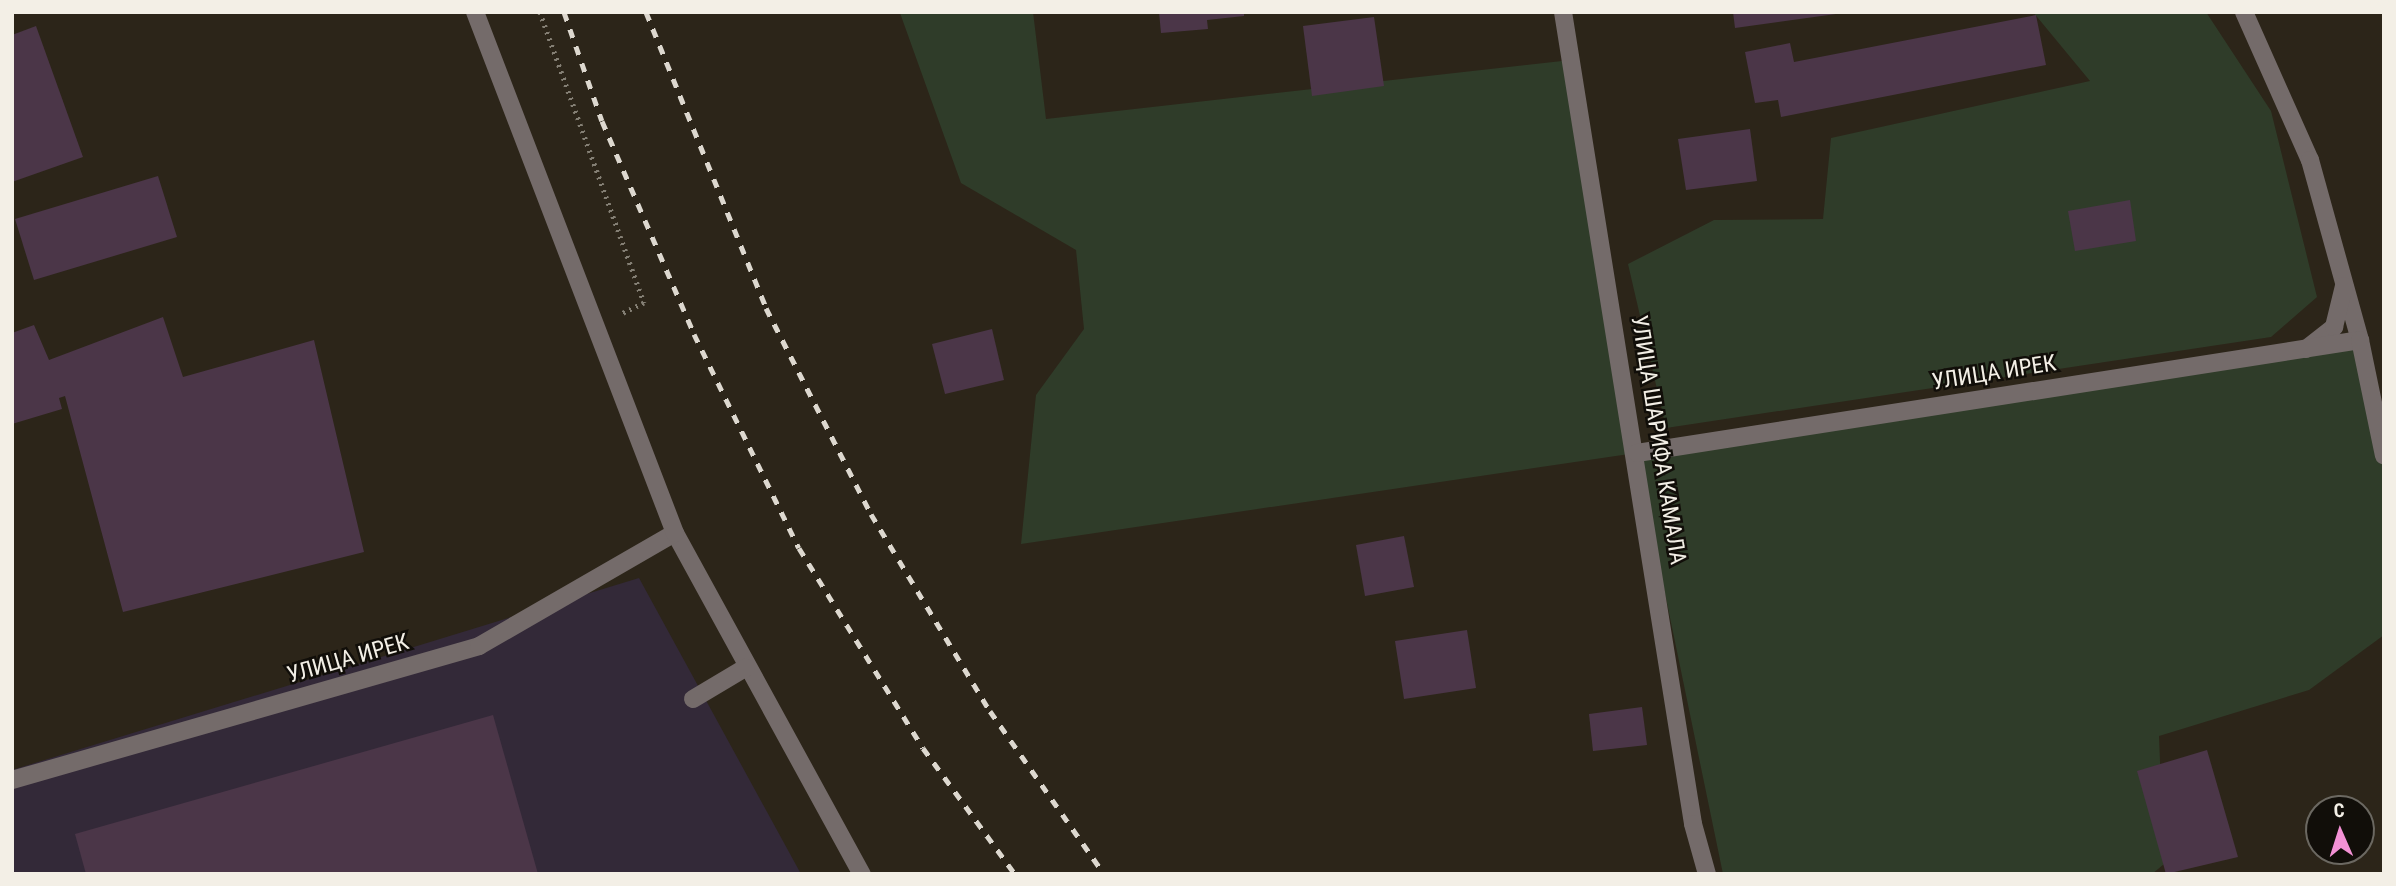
<!DOCTYPE html>
<meta charset="utf-8">
<style>
body{margin:0}
#map{position:relative;width:2396px;height:886px;overflow:hidden;background:#2c2519;font-family:"Roboto Condensed",sans-serif}
div>[style]{position:absolute}
[style*='--x']{left:calc(var(--x)*1px);top:calc(var(--y)*1px);width:calc(var(--w)*1px);rotate:calc(var(--a)*1deg)}
.industrial>*{inset:0;background:#332938}
.green>*{inset:0;background:#2f3c29}
.building>*{inset:0;background:#4b3648}
.path>*{height:4.5px;margin-top:-2.25px;transform-origin:0;background:repeating-linear-gradient(90deg,#847f74 0 2px,transparent 0 7px)}
.service>*{height:18px;margin:-9px;padding:0 9px;transform-origin:9px;border-radius:9px;background:#746b6a}
.minor>*{height:18px;margin:-9px;padding:0 9px;transform-origin:9px;border-radius:9px;background:#746b6a}
.rail>*{height:5px;margin-top:-2.5px;transform-origin:0;background:repeating-linear-gradient(90deg,#ddd8cf 0 9px,transparent 0 18px)}
span{translate:-50% -50%;white-space:nowrap;text-align:center;line-height:1.15;-webkit-text-stroke:5px #110e09;paint-order:stroke}
.street-label{font-size:23px;color:#f3efe6}
.frame{position:absolute;inset:0;border:14px solid #f3efe6;pointer-events:none}
.north{position:absolute;left:2305px;top:795px;width:70px;height:70px;box-sizing:border-box;background:#110e09;border:2px solid #6b6861;border-radius:50%;rotate:357deg;font-size:19px;font-weight:700;line-height:28px;text-align:center;color:#f3efe6}
.north::after{content:'';display:block;margin:auto;width:24px;height:32px;background:#f391d5;clip-path:polygon(50% 0,100% 100%,50% 72%,0 100%)}
</style>
<div id="map">
<div class="industrial">
<i style="clip-path:polygon(639px 578px,801px 874px,12px 874px,12px 770px)"></i>
</div>
<div class="green">
<i style="clip-path:polygon(1033px 12px,1046px 119px,1571px 60px,1637px 453px,2360px 340px,2384px 456px,2384px 635px,2309px 690px,2159px 736px,2164px 864px,2152px 874px,1723px 874px,1636px 453px,1021px 544px,1036px 395px,1084px 329px,1076px 250px,961px 183px,900px 13px)"></i>
<i style="clip-path:polygon(2033px 12px,2206px 12px,2271px 111px,2317px 297px,2271px 337px,1666px 428px,1628px 264px,1714px 220px,1823px 219px,1831px 138px,2090px 81px)"></i>
</div>
<div class="building">
<i style="clip-path:polygon(1159px 12px,1244px 12px,1244px 16px,1207px 20px,1208px 29px,1161px 33px)"></i>
<i style="clip-path:polygon(1733px 12px,1836px 12px,1836px 14px,1735px 28px)"></i>
<i style="clip-path:polygon(2036px 15px,2046px 65px,1781px 117px,1778px 100px,1755px 103px,1745px 52px,1790px 43px,1794px 62px)"></i>
<i style="clip-path:polygon(1374px 17px,1384px 86px,1312px 96px,1303px 26px)"></i>
<i style="clip-path:polygon(36px 26px,83px 157px,12px 182px,12px 35px)"></i>
<i style="clip-path:polygon(1750px 129px,1757px 181px,1686px 190px,1678px 139px)"></i>
<i style="clip-path:polygon(158px 176px,177px 237px,34px 280px,15px 219px)"></i>
<i style="clip-path:polygon(2130px 200px,2136px 241px,2075px 251px,2068px 211px)"></i>
<i style="clip-path:polygon(163px 317px,183px 377px,314px 340px,364px 552px,123px 612px,65px 396px,59px 398px,62px 409px,12px 424px,12px 333px,34px 325px,49px 360px)"></i>
<i style="clip-path:polygon(992px 329px,1004px 380px,945px 394px,932px 344px)"></i>
<i style="clip-path:polygon(1404px 536px,1414px 587px,1365px 596px,1356px 545px)"></i>
<i style="clip-path:polygon(1467px 630px,1476px 688px,1404px 699px,1395px 641px)"></i>
<i style="clip-path:polygon(1642px 707px,1647px 745px,1593px 751px,1589px 714px)"></i>
<i style="clip-path:polygon(493px 715px,538px 874px,86px 874px,75px 834px)"></i>
<i style="clip-path:polygon(2207px 750px,2238px 857px,2166px 874px,2137px 771px)"></i>
</div>
<div class="path">
<i style="--x:540;--y:12;--w:309;--a:70.3"></i>
<i style="--x:644;--y:303;--w:25;--a:154"></i>
</div>
<div class="service">
<i style="--x:2244;--y:12;--w:162;--a:66"></i>
<i style="--x:2310;--y:160;--w:187;--a:74.5"></i>
<i style="--x:2306;--y:349;--w:36;--a:-38"></i>
<i style="--x:2334;--y:327;--w:42;--a:-76.3"></i>
<i style="--x:675;--y:533;--w:389;--a:61.3"></i>
<i style="--x:693;--y:699;--w:61;--a:-30.8"></i>
</div>
<div class="minor">
<i style="--x:1563;--y:12;--w:822;--a:80.9"></i>
<i style="--x:1693;--y:824;--w:52;--a:74.4"></i>
<i style="--x:1637;--y:453;--w:732;--a:-8.88"></i>
<i style="--x:2360;--y:340;--w:118;--a:78.3"></i>
<i style="--x:12;--y:780;--w:486;--a:-16"></i>
<i style="--x:479;--y:646;--w:226;--a:-30"></i>
<i style="--x:675;--y:533;--w:558;--a:-111"></i>
</div>
<div class="rail">
<i style="--x:564;--y:12;--w:115;--a:70.8"></i>
<i style="--x:602;--y:121;--w:232;--a:66.6"></i>
<i style="--x:694;--y:334;--w:238;--a:63.9"></i>
<i style="--x:799;--y:548;--w:235;--a:58.2"></i>
<i style="--x:923;--y:748;--w:156;--a:53.9"></i>
<i style="--x:646;--y:12;--w:319;--a:67.9"></i>
<i style="--x:766;--y:308;--w:231;--a:63"></i>
<i style="--x:871;--y:514;--w:230;--a:58.9"></i>
<i style="--x:990;--y:711;--w:199;--a:55"></i>
</div>
<div class="street-label">
<span style="left:1994px;top:373px;rotate:-9deg">УЛИЦА ИРЕК</span>
<span style="left:1658px;top:440px;rotate:81deg">УЛИЦА ШАРИФА КАМАЛА</span>
<span style="left:348px;top:659px;rotate:-16deg">УЛИЦА ИРЕК</span>
</div>
<div class="frame"></div>
<div class="north">С</div>
</div>
